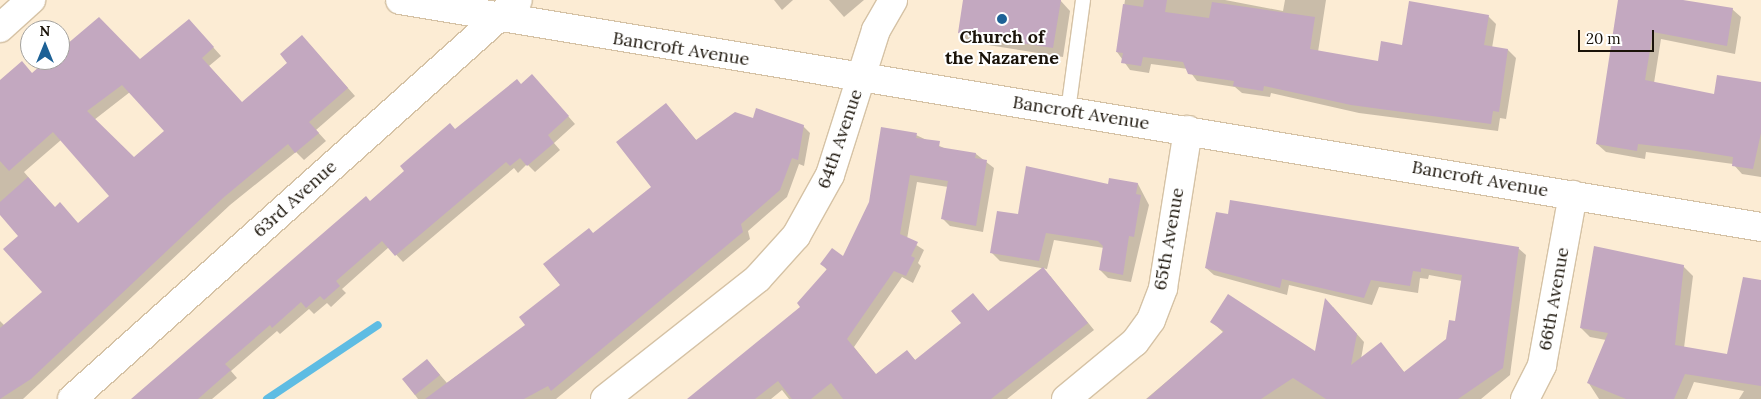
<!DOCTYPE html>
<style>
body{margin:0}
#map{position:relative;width:1761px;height:399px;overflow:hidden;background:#fcecd4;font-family:Lora,serif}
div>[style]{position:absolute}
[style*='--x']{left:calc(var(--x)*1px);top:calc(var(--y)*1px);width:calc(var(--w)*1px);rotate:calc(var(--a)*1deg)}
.shadow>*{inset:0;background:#0003}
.stream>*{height:8px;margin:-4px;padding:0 4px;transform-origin:4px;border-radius:4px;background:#5ebce3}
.building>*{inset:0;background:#c3a8c0}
.roads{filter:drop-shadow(1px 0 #d5c2a5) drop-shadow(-1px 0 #d5c2a5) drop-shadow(0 1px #d5c2a5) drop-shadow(0 -1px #d5c2a5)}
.service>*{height:14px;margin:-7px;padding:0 7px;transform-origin:7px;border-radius:7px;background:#fff}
.minor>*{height:28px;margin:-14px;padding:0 14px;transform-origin:14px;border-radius:14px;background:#fff}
.tertiary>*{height:28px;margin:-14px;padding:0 14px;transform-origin:14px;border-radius:14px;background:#fff}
.dots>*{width:14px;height:14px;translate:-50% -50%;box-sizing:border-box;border:2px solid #fff;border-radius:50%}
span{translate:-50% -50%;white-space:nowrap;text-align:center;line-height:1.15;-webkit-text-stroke:4px #fff;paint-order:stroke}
.poi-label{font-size:18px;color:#1a1309;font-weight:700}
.street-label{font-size:18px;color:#1a1309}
.north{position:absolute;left:20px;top:20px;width:50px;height:50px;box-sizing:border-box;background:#fff;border:1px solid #a3a19d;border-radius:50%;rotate:0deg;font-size:14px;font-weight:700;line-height:20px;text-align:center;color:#1a1309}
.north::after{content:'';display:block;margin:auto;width:18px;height:22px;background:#1d6196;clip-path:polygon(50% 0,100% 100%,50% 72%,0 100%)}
.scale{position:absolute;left:1578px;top:30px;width:76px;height:22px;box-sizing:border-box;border:2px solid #1a1309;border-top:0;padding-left:6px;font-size:15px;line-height:18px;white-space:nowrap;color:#1a1309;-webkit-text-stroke:4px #fff;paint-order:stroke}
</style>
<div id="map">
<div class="shadow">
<i style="clip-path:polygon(774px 0,793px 0,782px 10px)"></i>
<i style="clip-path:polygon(829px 0,864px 0,844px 17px)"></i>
<i style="clip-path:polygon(964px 0,1060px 0,1070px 11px,1063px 57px,969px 42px,959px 32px)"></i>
<i style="clip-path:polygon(1125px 0,1225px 0,1283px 11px,1285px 0,1326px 0,1318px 52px,1379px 62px,1403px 46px,1488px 16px,1496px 24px,1492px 48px,1508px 50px,1516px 58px,1506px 119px,1500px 118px,1498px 131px,1359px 113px,1271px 93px,1270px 97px,1242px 93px,1235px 87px,1197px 81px,1188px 69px,1151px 64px,1149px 73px,1130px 70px,1117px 52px)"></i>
<i style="clip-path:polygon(1619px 0,1675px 0,1732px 9px,1741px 17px,1735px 54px,1661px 39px,1654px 83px,1715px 96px,1761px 84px,1761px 177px,1742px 174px,1733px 164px,1646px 152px,1645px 159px,1606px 152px,1597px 144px)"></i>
<i style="clip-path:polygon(evenodd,196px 28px,221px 56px,209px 66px,242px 103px,309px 44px,355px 96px,316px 130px,326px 141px,304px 160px,296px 152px,230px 205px,23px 399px,0 399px,0 321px,5px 326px,43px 292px,20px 236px,0 213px,0 100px,49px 60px,60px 60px,60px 51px,140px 60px,196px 28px,130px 92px,165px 131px,134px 158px,94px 120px,130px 92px,196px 28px,61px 140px,111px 196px,79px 224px,55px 208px,24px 172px,61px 140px)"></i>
<i style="clip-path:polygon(539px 83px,575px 124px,554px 143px,560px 150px,535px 172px,527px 164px,518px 173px,514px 168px,403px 262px,389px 247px,342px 289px,346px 293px,331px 307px,327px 303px,314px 314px,309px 309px,280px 334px,277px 331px,231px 371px,237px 378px,212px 399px,132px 399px,455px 131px,521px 85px)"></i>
<i style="clip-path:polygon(666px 104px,697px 141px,753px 120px,803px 126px,810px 133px,804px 166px,799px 164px,787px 197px,748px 231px,750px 239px,556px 399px,418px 399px,403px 379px,427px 360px,447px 383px,527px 325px,562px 285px,593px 234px,653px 187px)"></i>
<i style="clip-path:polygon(916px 135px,946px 149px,976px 154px,994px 168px,983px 232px,950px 226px,943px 219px,948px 187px,917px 182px,907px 239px,924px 250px,918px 263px,921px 266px,913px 283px,902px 277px,854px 347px,876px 375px,907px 351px,916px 361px,963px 323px,973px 295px,989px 312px,1050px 276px,1094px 330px,1007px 399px,789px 399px,782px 390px,771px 399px,689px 399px,801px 308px,827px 270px,822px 264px,843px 257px)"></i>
<i style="clip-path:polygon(1138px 184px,1149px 205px,1131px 282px,1108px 278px,1100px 270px,1104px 248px,1054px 240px,1047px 269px,1000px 261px,992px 253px,1019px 216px,1109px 186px)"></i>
<i style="clip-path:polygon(1518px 248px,1526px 255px,1510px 375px,1481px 399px,1146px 399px,1224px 333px,1212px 322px,1316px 353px,1333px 307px,1364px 342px,1361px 359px,1381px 344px,1405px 373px,1447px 339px,1456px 322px,1462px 281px,1429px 275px,1428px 279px,1420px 278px,1418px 293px,1379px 287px,1372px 305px,1289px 285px,1287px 295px,1214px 275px,1206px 268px)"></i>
<i style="clip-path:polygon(1683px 266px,1693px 276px,1684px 348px,1728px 355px,1761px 351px,1761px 399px,1739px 399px,1744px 391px,1694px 382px,1687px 399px,1599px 399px,1588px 382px,1606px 340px,1590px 337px,1581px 328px)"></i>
</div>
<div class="stream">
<i style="--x:267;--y:399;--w:133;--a:-33.7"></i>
</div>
<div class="building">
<i style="clip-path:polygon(963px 0,1061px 0,1053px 48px,958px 33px)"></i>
<i style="clip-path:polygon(1144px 0,1167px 0,1165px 12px,1209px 18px,1212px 2px,1315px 17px,1310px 49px,1378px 61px,1381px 41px,1402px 45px,1409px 1px,1489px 15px,1484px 45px,1508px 49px,1499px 112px,1493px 111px,1491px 124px,1351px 105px,1264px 86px,1263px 91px,1233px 86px,1234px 81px,1188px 74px,1183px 62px,1143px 57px,1141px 66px,1121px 63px,1123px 53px,1116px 52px,1123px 4px,1143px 7px)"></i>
<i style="clip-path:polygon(1618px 0,1683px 0,1733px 8px,1727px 46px,1653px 32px,1645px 80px,1714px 94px,1717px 75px,1761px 82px,1761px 133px,1753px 169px,1732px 166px,1733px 157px,1690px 150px,1638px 144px,1637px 151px,1596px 144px)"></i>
<i style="clip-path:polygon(evenodd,99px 17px,140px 59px,189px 19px,214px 47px,202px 58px,242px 102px,287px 63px,280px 54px,302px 35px,348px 88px,309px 122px,319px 133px,295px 153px,288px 144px,223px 198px,31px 379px,0 399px,0 328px,42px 292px,3px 249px,18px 236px,0 215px,0 202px,28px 177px,55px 207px,60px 202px,78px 223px,109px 196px,53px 132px,9px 171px,0 161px,0 80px,22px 61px,32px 73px,47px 60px,60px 60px,60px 50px,99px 17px,122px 85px,164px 131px,134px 157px,87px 111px,122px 85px)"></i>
<i style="clip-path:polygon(532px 74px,569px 116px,548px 135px,554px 143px,527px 166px,520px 158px,510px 166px,506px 162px,395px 256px,382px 241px,336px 281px,340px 286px,324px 300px,320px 296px,306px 308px,301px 302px,272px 328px,270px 325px,225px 364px,231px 370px,198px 399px,131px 399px,366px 196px,370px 201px,404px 171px,400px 166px,450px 123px,455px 129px,517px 79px,521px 84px)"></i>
<i style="clip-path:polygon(666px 103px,696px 140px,735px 112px,753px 118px,756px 108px,804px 125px,798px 160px,792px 158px,780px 190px,741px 224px,743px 232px,551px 391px,548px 386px,524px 399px,425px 399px,525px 325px,519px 317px,560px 285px,543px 264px,589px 228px,593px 233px,651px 187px,616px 142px)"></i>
<i style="clip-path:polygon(881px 127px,917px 133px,916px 138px,940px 141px,939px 147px,976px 153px,975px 158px,987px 160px,976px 226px,941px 219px,948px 181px,910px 175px,900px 234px,918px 242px,911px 256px,915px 258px,906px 276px,894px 271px,847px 339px,876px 374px,907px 350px,915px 360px,961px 323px,951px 311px,973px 293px,988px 311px,1043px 267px,1088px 323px,991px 399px,843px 399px,831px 383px,811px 399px,792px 399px,778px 381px,755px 399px,687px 399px,800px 307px,797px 303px,827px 269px,820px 264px,832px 248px,843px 256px,869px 202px)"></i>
<i style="clip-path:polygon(1026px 166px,1108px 184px,1109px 178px,1138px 183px,1136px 194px,1141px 195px,1134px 237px,1129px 236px,1123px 275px,1099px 270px,1103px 246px,1098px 241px,1046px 233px,1039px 261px,990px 253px,997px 211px,1018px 214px)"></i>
<i style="clip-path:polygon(1230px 200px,1519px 247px,1503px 368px,1458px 399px,1326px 399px,1293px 378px,1261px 399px,1147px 399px,1224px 331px,1210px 322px,1228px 294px,1315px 351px,1325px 298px,1357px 334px,1351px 365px,1381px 342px,1404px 372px,1446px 339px,1449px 320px,1455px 321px,1462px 275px,1421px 268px,1421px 272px,1413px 271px,1410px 286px,1371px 280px,1364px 298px,1282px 279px,1280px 288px,1205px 268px,1216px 212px,1228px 214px)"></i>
<i style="clip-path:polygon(1594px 246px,1684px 265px,1675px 345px,1727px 354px,1743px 277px,1761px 280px,1761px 386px,1685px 374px,1674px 399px,1626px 399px,1587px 383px,1608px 333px,1580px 328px)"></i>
<i style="clip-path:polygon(427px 359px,440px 375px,415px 395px,402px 379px)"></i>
</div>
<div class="roads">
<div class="service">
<i style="--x:1068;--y:111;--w:112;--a:-82.3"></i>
</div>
<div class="minor">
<i style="--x:0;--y:28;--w:42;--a:-42.1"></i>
<i style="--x:72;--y:399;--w:598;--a:-41.82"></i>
<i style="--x:605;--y:399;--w:195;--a:-38.3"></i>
<i style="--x:758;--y:278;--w:57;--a:-47.9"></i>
<i style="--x:796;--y:236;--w:70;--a:-60.9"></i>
<i style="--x:830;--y:175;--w:152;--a:-72.4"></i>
<i style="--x:876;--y:30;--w:34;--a:-60"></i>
<i style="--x:1066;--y:399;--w:89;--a:-39.6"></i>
<i style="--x:1135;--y:342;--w:27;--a:-54"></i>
<i style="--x:1151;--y:320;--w:34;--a:-69"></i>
<i style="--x:1163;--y:288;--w:160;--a:-81"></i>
<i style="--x:1525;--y:399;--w:38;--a:-63"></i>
<i style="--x:1542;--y:365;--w:173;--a:-79.7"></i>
</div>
<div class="tertiary">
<i style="--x:400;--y:0;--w:1380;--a:9.47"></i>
</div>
</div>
<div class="dots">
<i style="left:1002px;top:19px;background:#1d6196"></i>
</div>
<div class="poi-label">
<span style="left:1002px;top:48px">Church of<br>the Nazarene</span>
</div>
<div class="street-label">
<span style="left:681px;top:49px;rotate:9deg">Bancroft Avenue</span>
<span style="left:1081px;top:113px;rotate:9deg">Bancroft Avenue</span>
<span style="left:840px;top:139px;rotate:-71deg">64th Avenue</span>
<span style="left:1480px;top:179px;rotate:10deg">Bancroft Avenue</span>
<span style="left:295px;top:199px;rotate:-42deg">63rd Avenue</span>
<span style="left:1169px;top:239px;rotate:-80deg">65th Avenue</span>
<span style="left:1554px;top:299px;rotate:-80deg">66th Avenue</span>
</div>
<div class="north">N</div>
<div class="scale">20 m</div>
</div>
